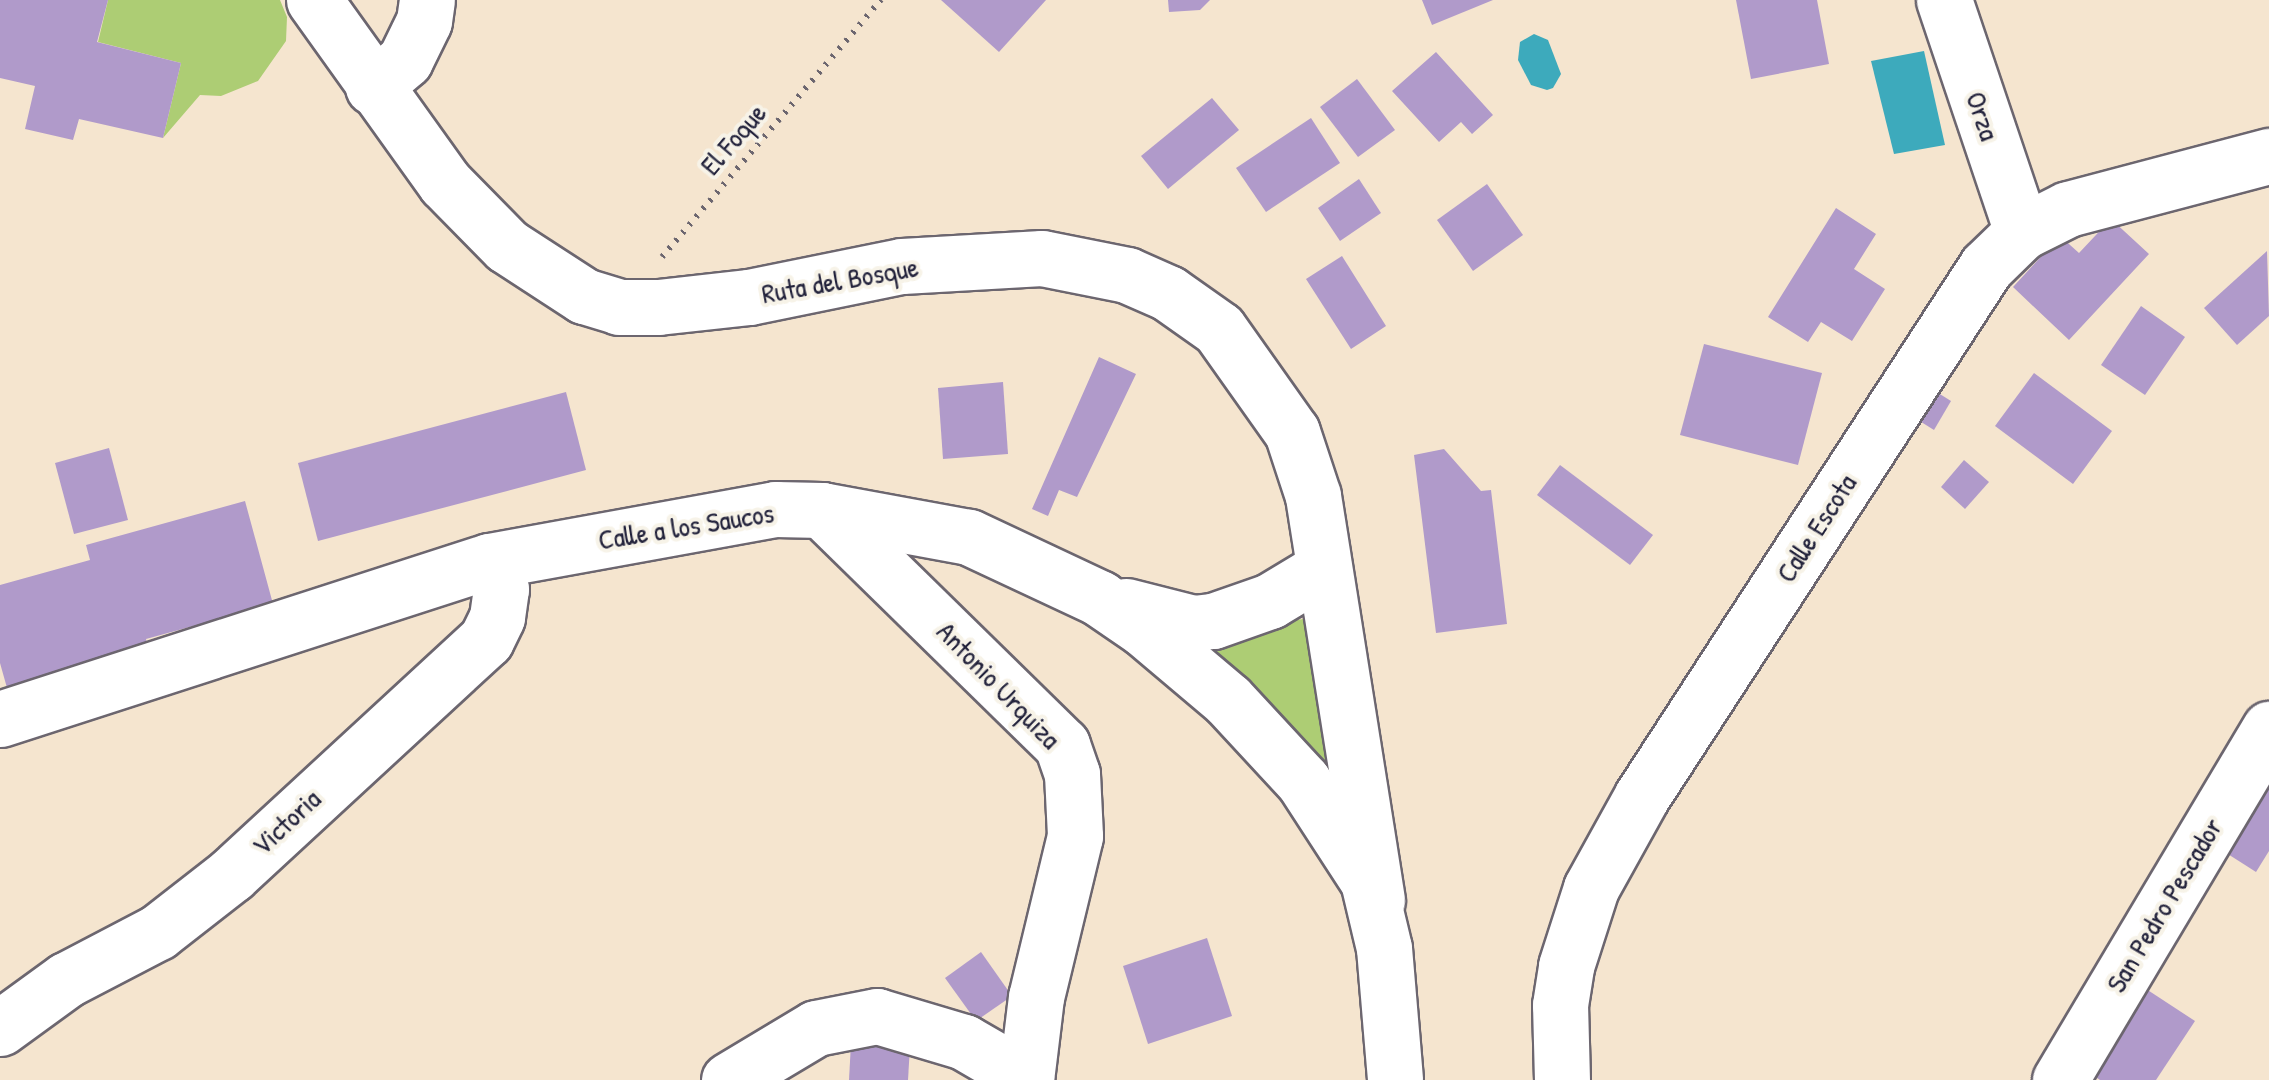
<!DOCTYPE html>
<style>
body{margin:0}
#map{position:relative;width:2269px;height:1080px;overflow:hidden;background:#f5e5cf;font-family:"Patrick Hand",sans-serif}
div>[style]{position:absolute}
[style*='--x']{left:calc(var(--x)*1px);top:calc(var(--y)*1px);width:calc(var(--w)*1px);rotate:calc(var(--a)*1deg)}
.green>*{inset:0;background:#adcd74}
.water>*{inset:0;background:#3daabc}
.building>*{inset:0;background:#b09aca}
.path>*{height:6px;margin-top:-3px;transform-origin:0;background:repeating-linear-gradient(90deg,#6c666f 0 2.5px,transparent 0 10.5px)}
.roads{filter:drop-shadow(2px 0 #6c666f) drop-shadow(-2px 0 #6c666f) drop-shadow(0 2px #6c666f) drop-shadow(0 -2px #6c666f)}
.minor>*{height:55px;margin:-27.5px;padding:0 27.5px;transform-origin:27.5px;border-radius:27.5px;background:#fff}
.major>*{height:55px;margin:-27.5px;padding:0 27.5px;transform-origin:27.5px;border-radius:27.5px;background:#fff}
span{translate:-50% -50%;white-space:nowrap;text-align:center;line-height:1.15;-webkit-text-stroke:8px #f7f3e8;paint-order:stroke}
.street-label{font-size:28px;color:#22223b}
</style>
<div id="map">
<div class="green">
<i style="clip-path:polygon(108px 0,280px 0,287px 17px,286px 41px,258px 81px,221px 96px,200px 95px,163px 138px,181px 63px,98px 42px)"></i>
<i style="clip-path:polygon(1311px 618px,1347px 817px,1179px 636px)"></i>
</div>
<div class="water">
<i style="clip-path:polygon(1534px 34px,1548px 40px,1561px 74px,1553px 88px,1547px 90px,1531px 85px,1518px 60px,1520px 42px)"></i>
<i style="clip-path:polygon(1924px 51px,1945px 145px,1894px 154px,1871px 61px)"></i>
</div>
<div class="building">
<i style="clip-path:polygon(0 0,108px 0,97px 42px,181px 63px,163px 138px,79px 119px,73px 140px,25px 129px,35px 86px,0 78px)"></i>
<i style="clip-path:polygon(941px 0,1046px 0,999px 52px)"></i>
<i style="clip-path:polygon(1168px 0,1210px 0,1200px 10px,1169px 12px)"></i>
<i style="clip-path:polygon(1422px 0,1493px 0,1432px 25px)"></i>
<i style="clip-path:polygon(1736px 0,1817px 0,1829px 64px,1751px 79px)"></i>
<i style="clip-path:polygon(1436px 52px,1493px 115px,1472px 134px,1461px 122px,1439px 142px,1392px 91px)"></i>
<i style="clip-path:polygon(1357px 79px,1395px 130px,1358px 157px,1320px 107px)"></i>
<i style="clip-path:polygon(1212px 98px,1239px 130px,1168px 189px,1141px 156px)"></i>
<i style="clip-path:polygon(1311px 118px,1340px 163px,1266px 212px,1236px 168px)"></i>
<i style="clip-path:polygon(1359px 179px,1381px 213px,1340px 241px,1318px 208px)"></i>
<i style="clip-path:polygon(1487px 184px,1523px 235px,1473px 271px,1437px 220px)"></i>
<i style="clip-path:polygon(1836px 208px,1876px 234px,1854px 269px,1885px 289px,1852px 341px,1821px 322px,1808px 342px,1768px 317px)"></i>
<i style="clip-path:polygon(2111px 219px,2149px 254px,2069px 340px,2013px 287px,2060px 236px,2079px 253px)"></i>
<i style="clip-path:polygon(2267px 251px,2269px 316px,2237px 345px,2204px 308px)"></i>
<i style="clip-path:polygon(1342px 256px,1386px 326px,1351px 349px,1306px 279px)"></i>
<i style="clip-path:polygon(2141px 306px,2185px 337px,2145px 395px,2101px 365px)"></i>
<i style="clip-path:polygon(1704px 344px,1822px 373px,1798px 465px,1680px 435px)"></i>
<i style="clip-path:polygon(1099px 357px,1136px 374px,1077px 497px,1059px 490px,1048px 516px,1032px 509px)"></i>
<i style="clip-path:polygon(2034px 373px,2112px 431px,2073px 484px,1995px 426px)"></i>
<i style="clip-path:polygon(1003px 382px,1008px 454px,943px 459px,938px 388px)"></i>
<i style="clip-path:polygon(1927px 386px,1951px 401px,1934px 430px,1910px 415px)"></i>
<i style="clip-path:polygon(566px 392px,586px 470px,318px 541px,298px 463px)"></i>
<i style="clip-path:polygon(109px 448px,128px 520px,74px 534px,55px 463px)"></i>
<i style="clip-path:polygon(1444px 449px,1481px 491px,1491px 490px,1507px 624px,1436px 633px,1414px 455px)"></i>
<i style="clip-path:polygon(1964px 460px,1989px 482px,1965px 509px,1941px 487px)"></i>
<i style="clip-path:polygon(1560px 465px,1653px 535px,1630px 565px,1537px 495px)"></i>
<i style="clip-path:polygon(245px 501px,273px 604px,146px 639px,150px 656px,9px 695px,0 663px,0 585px,90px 560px,86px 545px)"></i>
<i style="clip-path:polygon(2269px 770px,2269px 851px,2256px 872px,2220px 849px)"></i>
<i style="clip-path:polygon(1207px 938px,1232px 1016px,1148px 1044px,1123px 966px)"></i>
<i style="clip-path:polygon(981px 952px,1012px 996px,976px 1021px,945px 978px)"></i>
<i style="clip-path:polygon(2140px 985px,2195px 1021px,2156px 1080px,2100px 1080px,2084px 1069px)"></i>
<i style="clip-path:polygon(851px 1043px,910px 1046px,908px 1080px,849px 1080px)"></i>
</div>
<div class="path">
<i style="--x:662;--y:257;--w:338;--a:-49.6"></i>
</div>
<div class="roads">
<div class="minor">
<i style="--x:314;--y:0;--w:225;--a:54.4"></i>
<i style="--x:445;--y:183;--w:88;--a:45.5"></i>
<i style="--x:507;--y:246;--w:92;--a:33"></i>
<i style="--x:584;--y:296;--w:37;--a:17"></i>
<i style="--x:619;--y:307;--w:39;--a:0"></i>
<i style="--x:658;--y:307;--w:92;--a:-6.3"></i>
<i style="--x:749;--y:297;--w:156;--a:-11.5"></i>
<i style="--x:902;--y:266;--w:140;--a:-3.3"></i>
<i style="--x:1042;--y:258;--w:87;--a:11.3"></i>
<i style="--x:1127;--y:275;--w:45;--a:23.7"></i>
<i style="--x:1168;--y:293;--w:62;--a:35.2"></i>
<i style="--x:1219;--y:329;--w:126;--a:54.7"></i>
<i style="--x:1292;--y:432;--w:67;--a:71.8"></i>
<i style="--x:1313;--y:496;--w:409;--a:81"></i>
<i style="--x:1944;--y:0;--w:245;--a:71.4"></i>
<i style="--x:373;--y:87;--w:42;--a:-40.2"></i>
<i style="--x:405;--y:60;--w:43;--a:-64"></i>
<i style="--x:424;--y:21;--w:21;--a:-82"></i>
<i style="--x:822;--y:510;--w:336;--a:44.4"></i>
<i style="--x:1062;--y:745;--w:31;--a:71"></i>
<i style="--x:1072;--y:774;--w:62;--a:87.2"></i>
<i style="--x:1075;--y:836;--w:166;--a:103.6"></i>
<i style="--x:1036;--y:997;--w:84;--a:96.9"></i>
<i style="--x:0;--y:1028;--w:82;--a:-36"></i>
<i style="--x:66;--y:980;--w:104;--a:-27.6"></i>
<i style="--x:158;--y:932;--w:93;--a:-38"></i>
<i style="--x:231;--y:875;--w:347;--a:-42.7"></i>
<i style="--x:486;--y:640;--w:25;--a:-64"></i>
<i style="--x:497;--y:617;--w:28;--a:-82"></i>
<i style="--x:501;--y:589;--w:30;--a:-113"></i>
<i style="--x:729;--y:1080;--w:101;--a:-30.9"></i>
<i style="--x:816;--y:1028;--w:62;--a:-11.1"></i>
<i style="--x:877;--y:1016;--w:91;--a:16.6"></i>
<i style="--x:964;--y:1042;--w:72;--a:30.1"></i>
<i style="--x:1562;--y:1080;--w:75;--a:-91.5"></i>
<i style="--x:1560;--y:1005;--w:39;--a:-81"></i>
<i style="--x:1566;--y:966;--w:82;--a:-72.2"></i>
<i style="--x:1591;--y:888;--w:105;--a:-61"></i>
<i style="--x:1642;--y:796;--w:631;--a:-56.96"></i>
<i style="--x:1986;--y:267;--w:50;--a:-44.2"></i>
<i style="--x:2022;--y:232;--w:51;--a:-26.6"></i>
<i style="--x:2068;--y:209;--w:208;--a:-14.8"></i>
<i style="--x:2060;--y:1080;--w:409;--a:-59.2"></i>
</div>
<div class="major">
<i style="--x:1126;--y:606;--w:69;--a:14.2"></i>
<i style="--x:1193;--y:623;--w:20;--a:-6"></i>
<i style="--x:1213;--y:621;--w:60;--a:-19.3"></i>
<i style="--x:1270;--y:601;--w:62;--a:-31.1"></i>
<i style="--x:0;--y:719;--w:514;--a:-17.91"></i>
<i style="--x:489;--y:561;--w:291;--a:-10.3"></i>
<i style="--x:775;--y:509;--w:47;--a:1.2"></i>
<i style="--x:822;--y:510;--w:149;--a:10.4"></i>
<i style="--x:969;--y:537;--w:144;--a:25.1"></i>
<i style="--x:1099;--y:598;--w:55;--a:34.6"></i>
<i style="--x:1144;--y:629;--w:110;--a:40.2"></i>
<i style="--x:1228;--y:700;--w:110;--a:47.2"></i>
<i style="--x:1303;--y:781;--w:119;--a:57"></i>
<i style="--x:1368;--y:881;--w:69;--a:76.6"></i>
<i style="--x:1384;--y:948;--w:132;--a:85.2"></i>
</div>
</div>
<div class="street-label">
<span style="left:1983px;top:116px;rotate:71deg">Orza</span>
<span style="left:733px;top:139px;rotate:-49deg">El Foque</span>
<span style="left:840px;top:280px;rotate:-10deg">Ruta del Bosque</span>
<span style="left:686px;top:526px;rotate:-9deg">Calle a los Saucos</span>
<span style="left:1816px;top:528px;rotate:-57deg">Calle Escota</span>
<span style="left:999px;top:685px;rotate:46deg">Antonio Urquiza</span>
<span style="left:286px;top:822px;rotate:-43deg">Victoria</span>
<span style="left:2164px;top:905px;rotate:-59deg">San Pedro Pescador</span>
</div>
</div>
